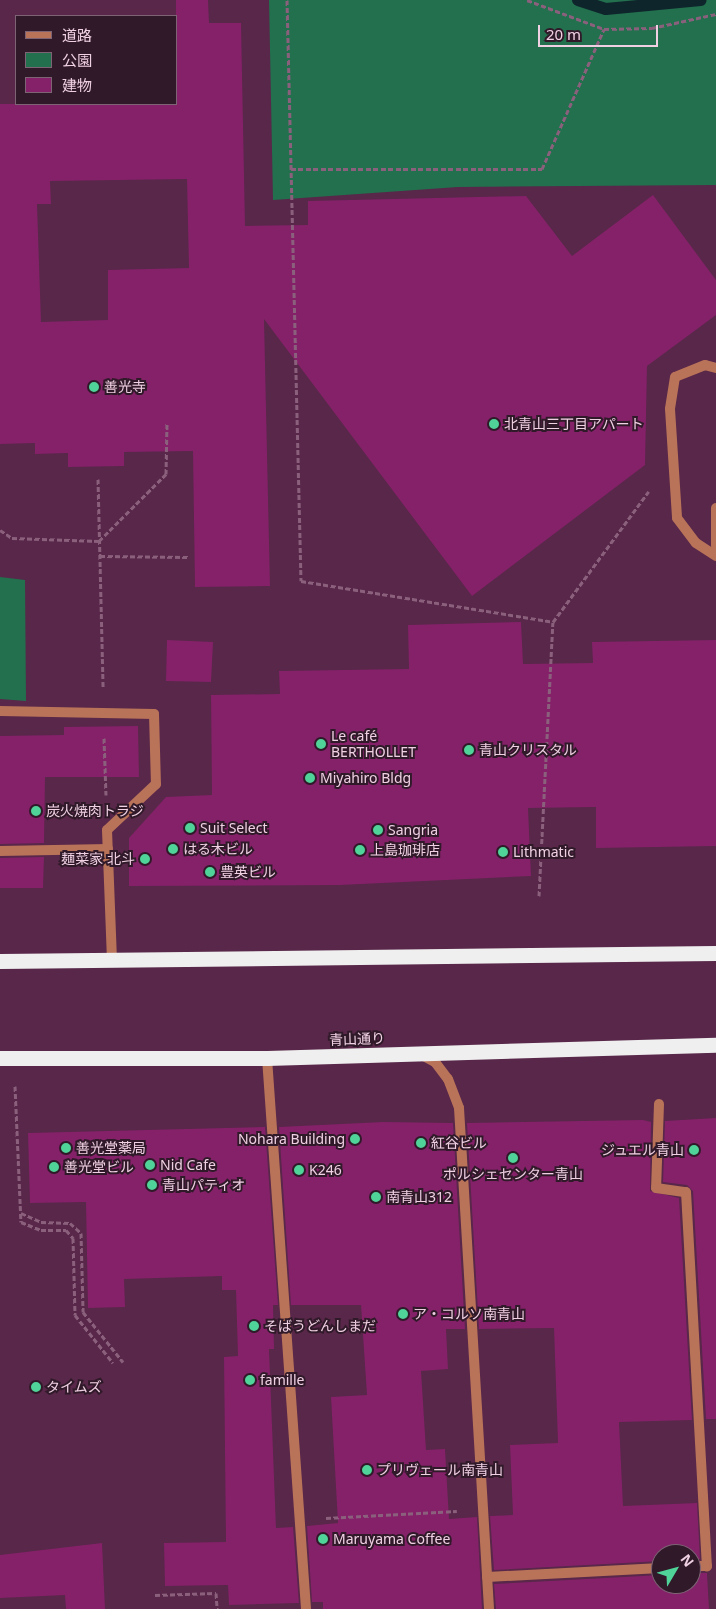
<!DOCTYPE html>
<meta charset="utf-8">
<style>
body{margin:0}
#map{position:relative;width:716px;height:1609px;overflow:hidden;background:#582749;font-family:"Noto Sans","Noto Sans JP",sans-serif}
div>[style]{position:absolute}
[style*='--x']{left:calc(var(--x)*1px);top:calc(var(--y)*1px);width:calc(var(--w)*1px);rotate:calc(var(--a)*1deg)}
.green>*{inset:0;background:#22704e}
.stream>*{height:12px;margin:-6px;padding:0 6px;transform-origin:6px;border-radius:6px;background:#0f252c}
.building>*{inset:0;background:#842169}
.path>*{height:3px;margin-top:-1.5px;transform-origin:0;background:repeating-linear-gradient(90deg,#8b607d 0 5px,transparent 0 7.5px)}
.lane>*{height:10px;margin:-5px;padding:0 5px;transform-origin:5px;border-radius:5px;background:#b97359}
.street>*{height:10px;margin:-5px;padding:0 5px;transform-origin:5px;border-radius:5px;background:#b97359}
.highway>*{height:15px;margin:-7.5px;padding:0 7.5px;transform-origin:7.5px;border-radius:7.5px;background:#efefef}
.dots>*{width:14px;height:14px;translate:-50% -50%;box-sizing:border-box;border:2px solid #301a29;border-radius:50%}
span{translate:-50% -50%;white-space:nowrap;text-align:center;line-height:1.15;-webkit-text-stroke:4px #301a29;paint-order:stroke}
.poi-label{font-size:14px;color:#f0d1e4}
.left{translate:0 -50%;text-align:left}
.right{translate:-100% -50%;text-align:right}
.street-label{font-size:14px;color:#f0d1e4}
.legend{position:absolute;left:15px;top:15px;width:162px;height:90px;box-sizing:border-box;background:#301a29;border:1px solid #7d6374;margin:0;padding:6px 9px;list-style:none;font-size:15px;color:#f0d1e4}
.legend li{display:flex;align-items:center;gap:10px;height:25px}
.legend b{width:25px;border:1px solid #7d6374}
.north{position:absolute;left:651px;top:1544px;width:50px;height:50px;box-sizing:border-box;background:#301a29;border:1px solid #7d6374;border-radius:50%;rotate:53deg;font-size:14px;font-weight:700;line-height:20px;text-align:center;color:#f0d1e4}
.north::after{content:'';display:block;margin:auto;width:18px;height:22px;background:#4fd399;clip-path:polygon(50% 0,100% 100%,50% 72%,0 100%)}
.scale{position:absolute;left:538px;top:25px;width:120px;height:22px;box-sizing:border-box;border:2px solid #f0d1e4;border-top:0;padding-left:6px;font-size:15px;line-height:18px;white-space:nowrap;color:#f0d1e4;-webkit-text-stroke:4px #301a29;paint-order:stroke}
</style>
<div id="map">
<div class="green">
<i style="clip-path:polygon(269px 0,716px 0,716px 185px,458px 187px,273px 200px)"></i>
<i style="clip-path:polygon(0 577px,25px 580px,26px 701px,0 699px)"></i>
</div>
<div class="stream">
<i style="--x:578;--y:0;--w:29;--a:18"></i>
<i style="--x:606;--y:9;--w:95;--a:-5.4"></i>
</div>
<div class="building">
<i style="clip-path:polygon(evenodd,176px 0,208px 0,209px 23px,241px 23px,245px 226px,308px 225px,308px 201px,526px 196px,572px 256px,653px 195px,716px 280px,716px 315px,647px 366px,645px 465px,472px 596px,264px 319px,270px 586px,195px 587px,193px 451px,124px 452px,124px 466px,68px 467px,68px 453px,35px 454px,35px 443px,0 444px,0 104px,176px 104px,176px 0,187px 179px,189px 268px,108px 270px,108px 320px,41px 322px,37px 204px,51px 204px,50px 181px,187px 179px)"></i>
<i style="clip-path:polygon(521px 622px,523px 664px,593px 663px,592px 642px,716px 640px,716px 846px,596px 848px,596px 807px,528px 808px,531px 876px,340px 885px,129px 886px,129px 838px,166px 797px,212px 795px,211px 695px,280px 694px,279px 671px,409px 669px,408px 625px)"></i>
<i style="clip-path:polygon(167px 640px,213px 642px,211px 682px,166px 681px)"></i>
<i style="clip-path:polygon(138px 726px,139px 777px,45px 777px,44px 843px,0 844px,0 736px,64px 735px,64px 727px)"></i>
<i style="clip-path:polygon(44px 857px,43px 888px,0 888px,0 858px)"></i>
<i style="clip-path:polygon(716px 1118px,716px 1419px,706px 1419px,693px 1191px,687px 1185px,663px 1182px,665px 1121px)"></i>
<i style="clip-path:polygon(643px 1120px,651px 1122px,650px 1191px,679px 1198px,692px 1420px,619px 1422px,623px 1506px,697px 1503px,700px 1559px,691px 1559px,691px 1554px,661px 1554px,661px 1561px,494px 1570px,490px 1516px,513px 1515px,510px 1445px,558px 1443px,554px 1328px,479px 1329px,467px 1123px)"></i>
<i style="clip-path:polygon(383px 1122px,453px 1123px,465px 1329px,446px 1329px,448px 1369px,421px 1371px,426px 1450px,445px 1449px,449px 1519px,477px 1517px,482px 1609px,323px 1609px,323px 1602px,312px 1602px,307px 1526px,338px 1523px,331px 1397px,367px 1395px,361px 1305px,291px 1305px,279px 1127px)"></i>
<i style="clip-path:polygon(265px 1127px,278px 1305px,273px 1305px,274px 1349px,269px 1349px,276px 1528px,293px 1527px,299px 1603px,229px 1605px,228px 1585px,165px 1586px,164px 1543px,226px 1542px,224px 1357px,238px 1356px,236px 1290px,222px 1290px,222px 1276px,124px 1279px,125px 1307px,88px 1308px,86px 1202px,30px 1203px,28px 1133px)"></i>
<i style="clip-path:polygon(102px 1543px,105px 1609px,66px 1609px,65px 1595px,0 1598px,0 1555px)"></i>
<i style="clip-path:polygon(691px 1573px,707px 1573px,709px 1609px,496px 1609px,494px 1584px,661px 1575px,661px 1584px,691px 1584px)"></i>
</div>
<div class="path">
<i style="--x:287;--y:0;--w:581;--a:88.62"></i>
<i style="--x:301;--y:581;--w:255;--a:9.2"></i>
<i style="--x:527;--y:0;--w:82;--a:20.6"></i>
<i style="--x:604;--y:29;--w:48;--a:-1.2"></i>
<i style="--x:652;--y:28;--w:66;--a:-12.3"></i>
<i style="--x:291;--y:169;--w:251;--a:0"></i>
<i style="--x:542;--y:169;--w:153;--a:-66.1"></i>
<i style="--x:98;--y:479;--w:208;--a:88.6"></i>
<i style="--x:0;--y:530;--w:14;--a:34"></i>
<i style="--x:12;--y:538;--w:87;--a:2"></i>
<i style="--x:99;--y:541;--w:95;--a:-45"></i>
<i style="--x:166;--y:474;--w:51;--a:-88.9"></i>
<i style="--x:100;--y:556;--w:88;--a:0.7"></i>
<i style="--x:104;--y:738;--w:57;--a:88"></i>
<i style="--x:539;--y:896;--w:274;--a:-87.1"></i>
<i style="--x:553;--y:622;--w:162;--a:-53.8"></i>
<i style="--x:15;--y:1086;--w:136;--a:87.5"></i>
<i style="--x:21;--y:1222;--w:22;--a:22"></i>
<i style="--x:41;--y:1230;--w:25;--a:0"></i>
<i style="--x:66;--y:1230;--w:11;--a:49"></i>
<i style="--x:73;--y:1238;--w:77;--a:88.5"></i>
<i style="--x:75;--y:1315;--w:61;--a:51.6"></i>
<i style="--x:21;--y:1213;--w:22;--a:24"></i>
<i style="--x:41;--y:1222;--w:29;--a:2"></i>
<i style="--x:70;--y:1223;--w:15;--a:42"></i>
<i style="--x:81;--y:1233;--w:79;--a:88.5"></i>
<i style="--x:83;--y:1312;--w:64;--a:51.3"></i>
<i style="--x:326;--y:1518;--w:131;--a:-3.1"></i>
<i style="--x:155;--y:1595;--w:61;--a:-1.9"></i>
<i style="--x:216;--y:1593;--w:16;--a:86"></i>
</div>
<div class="lane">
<i style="--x:716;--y:368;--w:11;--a:-165"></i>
<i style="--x:705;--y:365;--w:32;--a:158"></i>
<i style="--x:675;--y:377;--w:32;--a:99"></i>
<i style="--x:670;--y:409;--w:109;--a:86.3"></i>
<i style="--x:677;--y:518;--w:31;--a:53"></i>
<i style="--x:696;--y:543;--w:24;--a:33"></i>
<i style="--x:716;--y:508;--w:38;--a:90"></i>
<i style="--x:0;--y:711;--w:154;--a:1.1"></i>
<i style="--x:154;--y:714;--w:70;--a:88.4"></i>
<i style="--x:156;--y:784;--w:67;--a:136.8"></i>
<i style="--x:107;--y:830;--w:130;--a:87.8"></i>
<i style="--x:0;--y:851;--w:108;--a:-1.1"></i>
<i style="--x:267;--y:1058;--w:552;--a:85.95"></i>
<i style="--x:659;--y:1104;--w:84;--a:92"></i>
<i style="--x:656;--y:1188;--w:30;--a:8"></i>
<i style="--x:686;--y:1192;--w:375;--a:86.8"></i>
<i style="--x:707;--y:1566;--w:16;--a:180"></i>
<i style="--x:487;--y:1577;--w:174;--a:-3"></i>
</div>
<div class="street">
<i style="--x:420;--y:1054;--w:17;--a:28"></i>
<i style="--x:435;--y:1062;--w:21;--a:53"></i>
<i style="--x:448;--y:1079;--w:31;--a:69"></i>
<i style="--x:459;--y:1108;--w:502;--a:86.57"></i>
</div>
<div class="highway">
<i style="--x:0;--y:961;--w:716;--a:-0.64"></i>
<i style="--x:0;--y:1058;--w:267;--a:0"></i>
<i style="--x:267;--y:1058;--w:449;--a:-1.7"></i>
</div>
<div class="dots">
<i style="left:94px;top:387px;background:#4fd399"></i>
<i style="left:494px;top:424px;background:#4fd399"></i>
<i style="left:321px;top:744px;background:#4fd399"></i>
<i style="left:469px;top:750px;background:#4fd399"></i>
<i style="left:310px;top:778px;background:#4fd399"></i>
<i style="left:36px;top:811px;background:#4fd399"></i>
<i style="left:190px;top:828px;background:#4fd399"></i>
<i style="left:378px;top:830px;background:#4fd399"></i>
<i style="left:173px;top:849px;background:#4fd399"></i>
<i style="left:360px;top:850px;background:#4fd399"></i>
<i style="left:503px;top:852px;background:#4fd399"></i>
<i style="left:145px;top:859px;background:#4fd399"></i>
<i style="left:210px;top:872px;background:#4fd399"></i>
<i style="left:355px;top:1139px;background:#4fd399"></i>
<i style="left:421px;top:1143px;background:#4fd399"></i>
<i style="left:66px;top:1148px;background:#4fd399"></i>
<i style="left:694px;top:1150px;background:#4fd399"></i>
<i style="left:513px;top:1158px;background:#4fd399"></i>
<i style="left:150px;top:1165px;background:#4fd399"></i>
<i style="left:54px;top:1167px;background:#4fd399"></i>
<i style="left:299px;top:1170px;background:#4fd399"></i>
<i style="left:152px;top:1185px;background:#4fd399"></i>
<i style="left:376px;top:1197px;background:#4fd399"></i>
<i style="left:403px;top:1314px;background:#4fd399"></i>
<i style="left:254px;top:1326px;background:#4fd399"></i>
<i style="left:250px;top:1380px;background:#4fd399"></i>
<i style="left:36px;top:1387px;background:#4fd399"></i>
<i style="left:367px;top:1470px;background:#4fd399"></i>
<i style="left:323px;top:1539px;background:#4fd399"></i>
</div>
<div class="poi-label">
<span class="left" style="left:104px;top:387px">善光寺</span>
<span class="left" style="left:504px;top:424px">北青山三丁目アパート</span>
<span class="left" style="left:331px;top:744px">Le café<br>BERTHOLLET</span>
<span class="left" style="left:479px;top:750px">青山クリスタル</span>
<span class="left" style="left:320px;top:778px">Miyahiro Bldg</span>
<span class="left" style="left:46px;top:811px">炭火焼肉トラジ</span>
<span class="left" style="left:200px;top:828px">Suit Select</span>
<span class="left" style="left:388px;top:830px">Sangria</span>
<span class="left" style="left:183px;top:849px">はる木ビル</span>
<span class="left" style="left:370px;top:850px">上島珈琲店</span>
<span class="left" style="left:513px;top:852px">Lithmatic</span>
<span class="right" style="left:135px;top:859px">麺菜家 北斗</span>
<span class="left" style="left:220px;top:872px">豊英ビル</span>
<span class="right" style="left:345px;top:1139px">Nohara Building</span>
<span class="left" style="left:431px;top:1143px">紅谷ビル</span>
<span class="left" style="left:76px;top:1148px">善光堂薬局</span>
<span class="right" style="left:684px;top:1150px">ジュエル青山</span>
<span class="left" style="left:160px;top:1165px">Nid Cafe</span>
<span class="left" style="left:64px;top:1167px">善光堂ビル</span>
<span class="left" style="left:309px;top:1170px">K246</span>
<span style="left:513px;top:1174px">ポルシェセンター青山</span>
<span class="left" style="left:162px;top:1185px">青山パティオ</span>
<span class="left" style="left:386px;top:1197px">南青山312</span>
<span class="left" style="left:413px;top:1314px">ア・コルソ南青山</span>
<span class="left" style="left:264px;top:1326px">そばうどんしまだ</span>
<span class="left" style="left:260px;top:1380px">famille</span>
<span class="left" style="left:46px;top:1387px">タイムズ</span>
<span class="left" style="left:377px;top:1470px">プリヴェール南青山</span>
<span class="left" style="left:333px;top:1539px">Maruyama Coffee</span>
</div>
<div class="street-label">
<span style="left:357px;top:1039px;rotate:-2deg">青山通り</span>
</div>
<ul class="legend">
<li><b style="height:6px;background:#b97359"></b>道路</li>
<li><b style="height:14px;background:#22704e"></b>公園</li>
<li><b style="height:14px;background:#842169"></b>建物</li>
</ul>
<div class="north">N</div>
<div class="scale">20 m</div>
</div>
